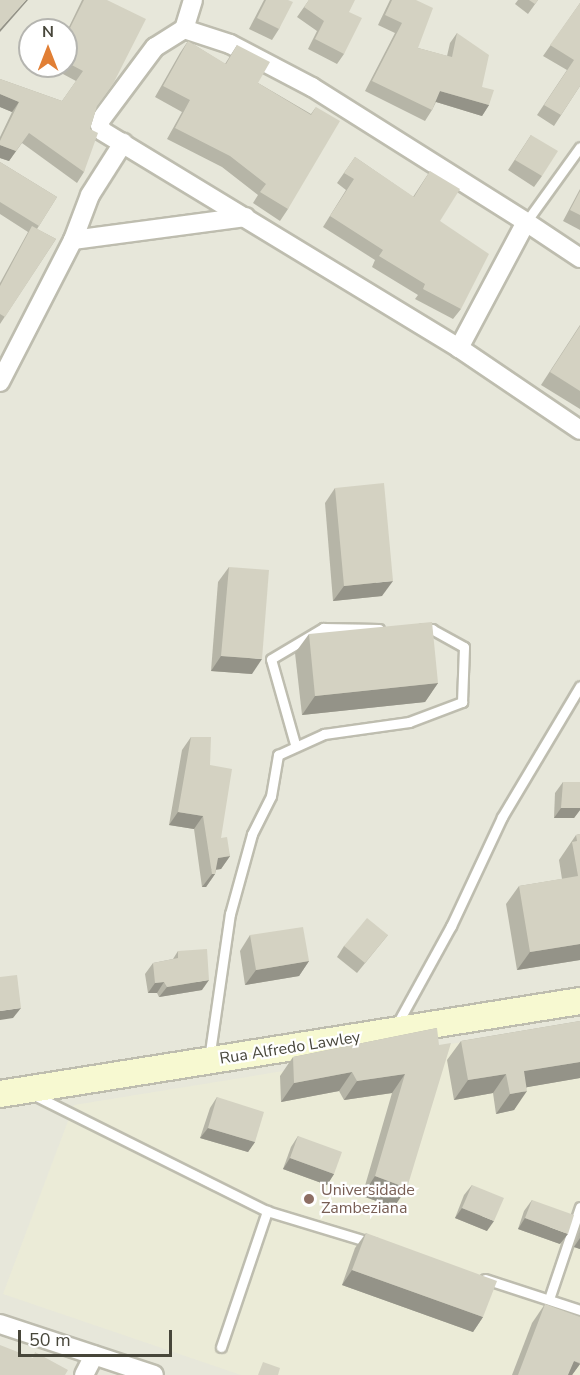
<!DOCTYPE html>
<style>
body{margin:0}
#map{position:relative;width:580px;height:1375px;overflow:hidden;background:#f4f4eb;font-family:"Nunito Sans",sans-serif}
div>[style]{position:absolute}
[style*='--x']{left:calc(var(--x)*1px);top:calc(var(--y)*1px);width:calc(var(--w)*1px);rotate:calc(var(--a)*1deg)}
.residential>*{inset:0;background:#e7e7da}
.education>*{inset:0;background:#ebebd7}
.roads{filter:drop-shadow(2px 0 #bebdaf) drop-shadow(-2px 0 #bebdaf) drop-shadow(0 2px #bebdaf) drop-shadow(0 -2px #bebdaf)}
.lane>*{height:9px;margin:-4.5px;padding:0 4.5px;transform-origin:4.5px;border-radius:4.5px;background:#fff}
.street>*{height:18px;margin:-9px;padding:0 9px;transform-origin:9px;border-radius:9px;background:#fff}
.secondary>*{height:26px;margin:-13px;padding:0 13px;transform-origin:13px;border-radius:13px;background:#f7f9d1}
.wall>*{inset:0;background:#b6b5a7}
.shaded-wall>*{inset:0;background:#949388}
.building>*{inset:0;background:#d4d2c2}
.dots>*{width:16px;height:16px;translate:-50% -50%;box-sizing:border-box;border:3px solid #fff;border-radius:50%}
span{translate:-50% -50%;white-space:nowrap;text-align:center;line-height:1.15;-webkit-text-stroke:4.5px #fff;paint-order:stroke}
.street-label{font-size:16px;color:#47463a}
.education-label{font-size:16px;color:#785e54}
.left{translate:0 -50%;text-align:left}
.north{position:absolute;left:18px;top:18px;width:60px;height:60px;box-sizing:border-box;background:#fff;border:2px solid #b5b5b0;border-radius:50%;rotate:0deg;font-size:16px;font-weight:700;line-height:24px;text-align:center;color:#47463a}
.north::after{content:'';display:block;margin:auto;width:21px;height:27px;background:#e17f35;clip-path:polygon(50% 0,100% 100%,50% 72%,0 100%)}
.scale{position:absolute;left:18px;top:1330px;width:154px;height:27px;box-sizing:border-box;border:3px solid #47463a;border-top:0;padding-left:8px;font-size:18px;line-height:21px;white-space:nowrap;color:#47463a;-webkit-text-stroke:4px #fff;paint-order:stroke}
</style>
<div id="map">
<div class="residential">
<i style="clip-path:polygon(evenodd,0 0,580px 0,580px 1375px,0 1375px,0 0,30px 30px,66px 30px,66px 66px,30px 66px,30px 30px)"></i>
</div>
<div class="education">
<i style="clip-path:polygon(580px 1023px,580px 1375px,241px 1375px,3px 1294px,74px 1105px)"></i>
</div>
<div class="roads">
<div class="lane">
<i style="--x:526;--y:222;--w:92;--a:-54.2"></i>
<i style="--x:295;--y:744;--w:88;--a:-105.8"></i>
<i style="--x:271;--y:659;--w:61;--a:-30.8"></i>
<i style="--x:323;--y:628;--w:56;--a:1"></i>
<i style="--x:396;--y:1026;--w:114;--a:-61.2"></i>
<i style="--x:451;--y:926;--w:120;--a:-64.9"></i>
<i style="--x:502;--y:817;--w:152;--a:-59.2"></i>
<i style="--x:209;--y:1059;--w:147;--a:-81.8"></i>
<i style="--x:230;--y:914;--w:83;--a:-74.6"></i>
<i style="--x:252;--y:834;--w:42;--a:-63.4"></i>
<i style="--x:271;--y:796;--w:42;--a:-80.3"></i>
<i style="--x:278;--y:755;--w:51;--a:-24.5"></i>
<i style="--x:324;--y:734;--w:86;--a:-8"></i>
<i style="--x:409;--y:722;--w:57;--a:-20.7"></i>
<i style="--x:462;--y:702;--w:55;--a:-87.9"></i>
<i style="--x:464;--y:647;--w:37;--a:-151"></i>
<i style="--x:432;--y:629;--w:9;--a:180"></i>
<i style="--x:34;--y:1095;--w:260;--a:26.5"></i>
<i style="--x:267;--y:1211;--w:110;--a:16.9"></i>
<i style="--x:485;--y:1279;--w:100;--a:18.1"></i>
<i style="--x:549;--y:1299;--w:97;--a:-71.4"></i>
<i style="--x:221;--y:1347;--w:144;--a:-71.3"></i>
</div>
<div class="street">
<i style="--x:193;--y:0;--w:30;--a:107"></i>
<i style="--x:184;--y:29;--w:34;--a:148"></i>
<i style="--x:155;--y:47;--w:94;--a:126.7"></i>
<i style="--x:99;--y:122;--w:9;--a:72"></i>
<i style="--x:102;--y:131;--w:418;--a:31.3"></i>
<i style="--x:459;--y:348;--w:146;--a:34.1"></i>
<i style="--x:184;--y:29;--w:48;--a:18.1"></i>
<i style="--x:230;--y:44;--w:93;--a:27.7"></i>
<i style="--x:312;--y:87;--w:253;--a:32.2"></i>
<i style="--x:526;--y:222;--w:143;--a:118"></i>
<i style="--x:526;--y:222;--w:65;--a:33.7"></i>
<i style="--x:73;--y:240;--w:174;--a:-7.6"></i>
<i style="--x:0;--y:382;--w:160;--a:-62.8"></i>
<i style="--x:73;--y:240;--w:48;--a:-69.3"></i>
<i style="--x:90;--y:195;--w:62;--a:-57.6"></i>
<i style="--x:0;--y:1324;--w:162;--a:18.3"></i>
<i style="--x:84;--y:1375;--w:22;--a:-63"></i>
</div>
<div class="secondary">
<i style="--x:0;--y:1094;--w:587;--a:-9.11"></i>
</div>
</div>
<div class="wall">
<i style="clip-path:polygon(82px 0,107px 0,97px 106px,90px 129px,84px 172px,77px 183px,22px 143px,9px 161px,0 158px,0 137px,12px 112px,0 107px,0 79px,62px 101px,76px 81px,48px 66px,66px 66px,66px 30px,67px 31px)"></i>
<i style="clip-path:polygon(264px 0,288px 0,279px 29px,272px 40px,249px 29px)"></i>
<i style="clip-path:polygon(309px 0,349px 12px,344px 54px,337px 64px,308px 49px,317px 31px,297px 17px)"></i>
<i style="clip-path:polygon(390px 0,416px 0,418px 48px,447px 56px,450px 43px,457px 33px,482px 87px,489px 105px,482px 116px,436px 102px,432px 110px,425px 121px,365px 91px,395px 33px,378px 25px)"></i>
<i style="clip-path:polygon(518px 0,538px 0,528px 14px,515px 4px)"></i>
<i style="clip-path:polygon(580px 3px,580px 86px,554px 126px,537px 115px,567px 70px,543px 56px)"></i>
<i style="clip-path:polygon(188px 41px,225px 64px,237px 45px,258px 83px,311px 114px,316px 107px,288px 209px,280px 221px,253px 203px,258px 195px,222px 167px,167px 139px,182px 112px,155px 97px,180px 53px)"></i>
<i style="clip-path:polygon(531px 135px,542px 176px,534px 187px,508px 170px)"></i>
<i style="clip-path:polygon(355px 157px,413px 197px,430px 171px,440px 221px,461px 309px,453px 319px,415px 299px,418px 295px,372px 267px,375px 260px,323px 227px,346px 190px,337px 183px)"></i>
<i style="clip-path:polygon(0 162px,57px 197px,37px 229px,56px 239px,0 324px,0 283px,28px 232px,0 214px)"></i>
<i style="clip-path:polygon(580px 189px,580px 230px,563px 221px)"></i>
<i style="clip-path:polygon(580px 325px,580px 409px,541px 385px)"></i>
<i style="clip-path:polygon(335px 488px,382px 596px,333px 601px,325px 503px)"></i>
<i style="clip-path:polygon(229px 567px,252px 674px,211px 671px,218px 582px)"></i>
<i style="clip-path:polygon(309px 634px,438px 683px,425px 702px,302px 715px,295px 653px)"></i>
<i style="clip-path:polygon(191px 737px,210px 765px,221px 838px,230px 856px,221px 869px,216px 870px,215px 874px,206px 887px,202px 887px,194px 829px,169px 825px,182px 750px)"></i>
<i style="clip-path:polygon(563px 782px,580px 782px,580px 810px,574px 818px,554px 818px,555px 793px)"></i>
<i style="clip-path:polygon(580px 834px,580px 960px,517px 970px,506px 904px,519px 886px,562px 879px,559px 860px,576px 835px)"></i>
<i style="clip-path:polygon(250px 935px,309px 961px,299px 976px,245px 985px,240px 951px)"></i>
<i style="clip-path:polygon(388px 935px,357px 973px,337px 957px,344px 946px)"></i>
<i style="clip-path:polygon(178px 951px,202px 990px,159px 997px,157px 993px,148px 993px,145px 974px,153px 963px,173px 959px)"></i>
<i style="clip-path:polygon(580px 1021px,580px 1078px,527px 1087px,514px 1110px,496px 1114px,493px 1093px,454px 1100px,447px 1060px,461px 1041px)"></i>
<i style="clip-path:polygon(437px 1028px,394px 1207px,362px 1196px,392px 1093px,344px 1100px,339px 1091px,281px 1102px,280px 1076px,293px 1057px)"></i>
<i style="clip-path:polygon(217px 1097px,255px 1142px,248px 1152px,200px 1138px,210px 1108px)"></i>
<i style="clip-path:polygon(298px 1136px,334px 1174px,327px 1185px,283px 1169px,291px 1147px)"></i>
<i style="clip-path:polygon(472px 1185px,487px 1231px,455px 1218px,464px 1195px)"></i>
<i style="clip-path:polygon(532px 1200px,560px 1244px,518px 1229px,524px 1211px)"></i>
<i style="clip-path:polygon(580px 1230px,580px 1249px,574px 1247px)"></i>
<i style="clip-path:polygon(366px 1233px,483px 1317px,473px 1332px,342px 1285px,355px 1248px)"></i>
<i style="clip-path:polygon(545px 1304px,580px 1317px,580px 1364px,572px 1375px,512px 1375px,532px 1323px)"></i>
</div>
<div class="shaded-wall">
<i style="clip-path:polygon(26px 0,28px 0,0 32px,0 29px)"></i>
<i style="clip-path:polygon(440px 91px,489px 105px,482px 116px,433px 101px)"></i>
<i style="clip-path:polygon(0 94px,19px 102px,12px 112px,0 107px)"></i>
<i style="clip-path:polygon(0 145px,16px 151px,9px 161px,0 158px)"></i>
<i style="clip-path:polygon(393px 581px,382px 596px,333px 601px,344px 586px)"></i>
<i style="clip-path:polygon(221px 656px,262px 659px,252px 674px,211px 671px)"></i>
<i style="clip-path:polygon(438px 683px,425px 702px,302px 715px,315px 696px)"></i>
<i style="clip-path:polygon(561px 808px,580px 808px,580px 810px,574px 818px,554px 818px)"></i>
<i style="clip-path:polygon(178px 812px,203px 816px,194px 829px,169px 825px)"></i>
<i style="clip-path:polygon(230px 856px,221px 869px,211px 870px,218px 858px)"></i>
<i style="clip-path:polygon(212px 874px,215px 874px,206px 887px,202px 887px)"></i>
<i style="clip-path:polygon(580px 944px,580px 960px,517px 970px,530px 952px)"></i>
<i style="clip-path:polygon(309px 961px,299px 976px,245px 985px,256px 970px)"></i>
<i style="clip-path:polygon(209px 980px,202px 990px,159px 997px,167px 987px)"></i>
<i style="clip-path:polygon(164px 982px,157px 993px,148px 993px,155px 983px)"></i>
<i style="clip-path:polygon(21px 1008px,13px 1018px,0 1020px,0 1011px)"></i>
<i style="clip-path:polygon(580px 1062px,580px 1078px,511px 1090px,524px 1071px)"></i>
<i style="clip-path:polygon(352px 1072px,339px 1091px,281px 1102px,294px 1083px)"></i>
<i style="clip-path:polygon(405px 1074px,392px 1093px,344px 1100px,357px 1081px)"></i>
<i style="clip-path:polygon(506px 1074px,493px 1093px,454px 1100px,468px 1080px)"></i>
<i style="clip-path:polygon(527px 1091px,514px 1110px,496px 1114px,510px 1094px)"></i>
<i style="clip-path:polygon(208px 1128px,255px 1142px,248px 1152px,200px 1138px)"></i>
<i style="clip-path:polygon(290px 1158px,334px 1174px,327px 1185px,283px 1169px)"></i>
<i style="clip-path:polygon(375px 1176px,407px 1188px,394px 1207px,362px 1196px)"></i>
<i style="clip-path:polygon(462px 1208px,494px 1221px,487px 1231px,455px 1218px)"></i>
<i style="clip-path:polygon(525px 1218px,568px 1234px,560px 1244px,518px 1229px)"></i>
<i style="clip-path:polygon(580px 1238px,580px 1249px,574px 1247px)"></i>
<i style="clip-path:polygon(352px 1270px,483px 1317px,473px 1332px,342px 1285px)"></i>
<i style="clip-path:polygon(574px 1361px,580px 1364px,572px 1375px,564px 1375px)"></i>
</div>
<div class="building">
<i style="clip-path:polygon(0 0,26px 0,0 29px)"></i>
<i style="clip-path:polygon(84px 0,107px 0,146px 19px,113px 84px,97px 106px,90px 129px,98px 133px,84px 172px,29px 133px,16px 151px,0 145px,0 141px,19px 102px,0 94px,0 79px,62px 101px,83px 71px,66px 62px,66px 30px,68px 32px)"></i>
<i style="clip-path:polygon(266px 0,288px 0,293px 2px,279px 29px,257px 18px)"></i>
<i style="clip-path:polygon(309px 0,355px 0,349px 12px,362px 18px,344px 54px,315px 39px,324px 21px,304px 7px)"></i>
<i style="clip-path:polygon(392px 0,416px 0,433px 8px,418px 48px,452px 57px,457px 33px,489px 55px,482px 87px,494px 90px,489px 105px,440px 91px,432px 110px,372px 81px,402px 23px,385px 15px)"></i>
<i style="clip-path:polygon(529px 0,538px 0,535px 4px)"></i>
<i style="clip-path:polygon(580px 3px,580px 86px,561px 115px,544px 105px,574px 60px,550px 45px)"></i>
<i style="clip-path:polygon(188px 41px,226px 64px,237px 45px,270px 62px,258px 83px,311px 115px,316px 107px,340px 121px,288px 209px,260px 192px,266px 184px,230px 156px,175px 128px,190px 100px,163px 86px)"></i>
<i style="clip-path:polygon(531px 135px,558px 151px,542px 176px,515px 160px)"></i>
<i style="clip-path:polygon(355px 157px,414px 197px,430px 171px,460px 189px,440px 221px,489px 254px,461px 309px,423px 289px,425px 284px,379px 256px,383px 250px,330px 216px,354px 179px,344px 173px)"></i>
<i style="clip-path:polygon(0 162px,57px 197px,39px 226px,0 202px,0 203px)"></i>
<i style="clip-path:polygon(580px 191px,580px 215px,570px 210px)"></i>
<i style="clip-path:polygon(32px 226px,56px 239px,5px 317px,0 314px,0 286px)"></i>
<i style="clip-path:polygon(580px 326px,580px 391px,550px 372px)"></i>
<i style="clip-path:polygon(384px 483px,393px 581px,344px 586px,335px 488px)"></i>
<i style="clip-path:polygon(229px 567px,269px 570px,262px 659px,221px 656px)"></i>
<i style="clip-path:polygon(432px 622px,438px 683px,315px 696px,309px 634px)"></i>
<i style="clip-path:polygon(191px 737px,211px 737px,210px 765px,232px 769px,221px 838px,227px 837px,230px 856px,218px 858px,215px 874px,212px 874px,203px 816px,178px 812px)"></i>
<i style="clip-path:polygon(563px 782px,580px 782px,580px 808px,561px 808px)"></i>
<i style="clip-path:polygon(580px 834px,580px 944px,530px 952px,519px 886px,578px 876px,572px 842px,577px 841px,576px 835px)"></i>
<i style="clip-path:polygon(367px 918px,388px 935px,365px 963px,344px 946px)"></i>
<i style="clip-path:polygon(303px 927px,309px 961px,256px 970px,250px 935px)"></i>
<i style="clip-path:polygon(207px 949px,209px 980px,167px 987px,164px 982px,155px 983px,153px 963px,178px 958px,178px 951px)"></i>
<i style="clip-path:polygon(17px 975px,21px 1008px,0 1011px,0 977px)"></i>
<i style="clip-path:polygon(580px 1021px,580px 1062px,524px 1071px,527px 1091px,510px 1094px,506px 1074px,468px 1080px,461px 1041px)"></i>
<i style="clip-path:polygon(437px 1028px,439px 1045px,451px 1043px,407px 1188px,375px 1176px,405px 1074px,357px 1081px,352px 1072px,294px 1083px,293px 1057px)"></i>
<i style="clip-path:polygon(217px 1097px,264px 1112px,255px 1142px,208px 1128px)"></i>
<i style="clip-path:polygon(298px 1136px,342px 1152px,334px 1174px,290px 1158px)"></i>
<i style="clip-path:polygon(472px 1185px,504px 1198px,494px 1221px,462px 1208px)"></i>
<i style="clip-path:polygon(532px 1200px,574px 1215px,568px 1234px,525px 1218px)"></i>
<i style="clip-path:polygon(366px 1233px,497px 1281px,483px 1317px,352px 1270px)"></i>
<i style="clip-path:polygon(545px 1304px,580px 1317px,580px 1363px,574px 1361px,568px 1375px,518px 1375px)"></i>
<i style="clip-path:polygon(0 1345px,33px 1358px,35px 1352px,68px 1370px,65px 1375px,0 1375px)"></i>
<i style="clip-path:polygon(263px 1362px,280px 1368px,278px 1375px,258px 1375px)"></i>
</div>
<div class="dots">
<i style="left:309px;top:1199px;background:#8d6e63"></i>
</div>
<div class="street-label">
<span style="left:290px;top:1048px;rotate:-9deg">Rua Alfredo Lawley</span>
</div>
<div class="education-label">
<span class="left" style="left:321px;top:1199px">Universidade<br>Zambeziana</span>
</div>
<div class="north">N</div>
<div class="scale">50 m</div>
</div>
